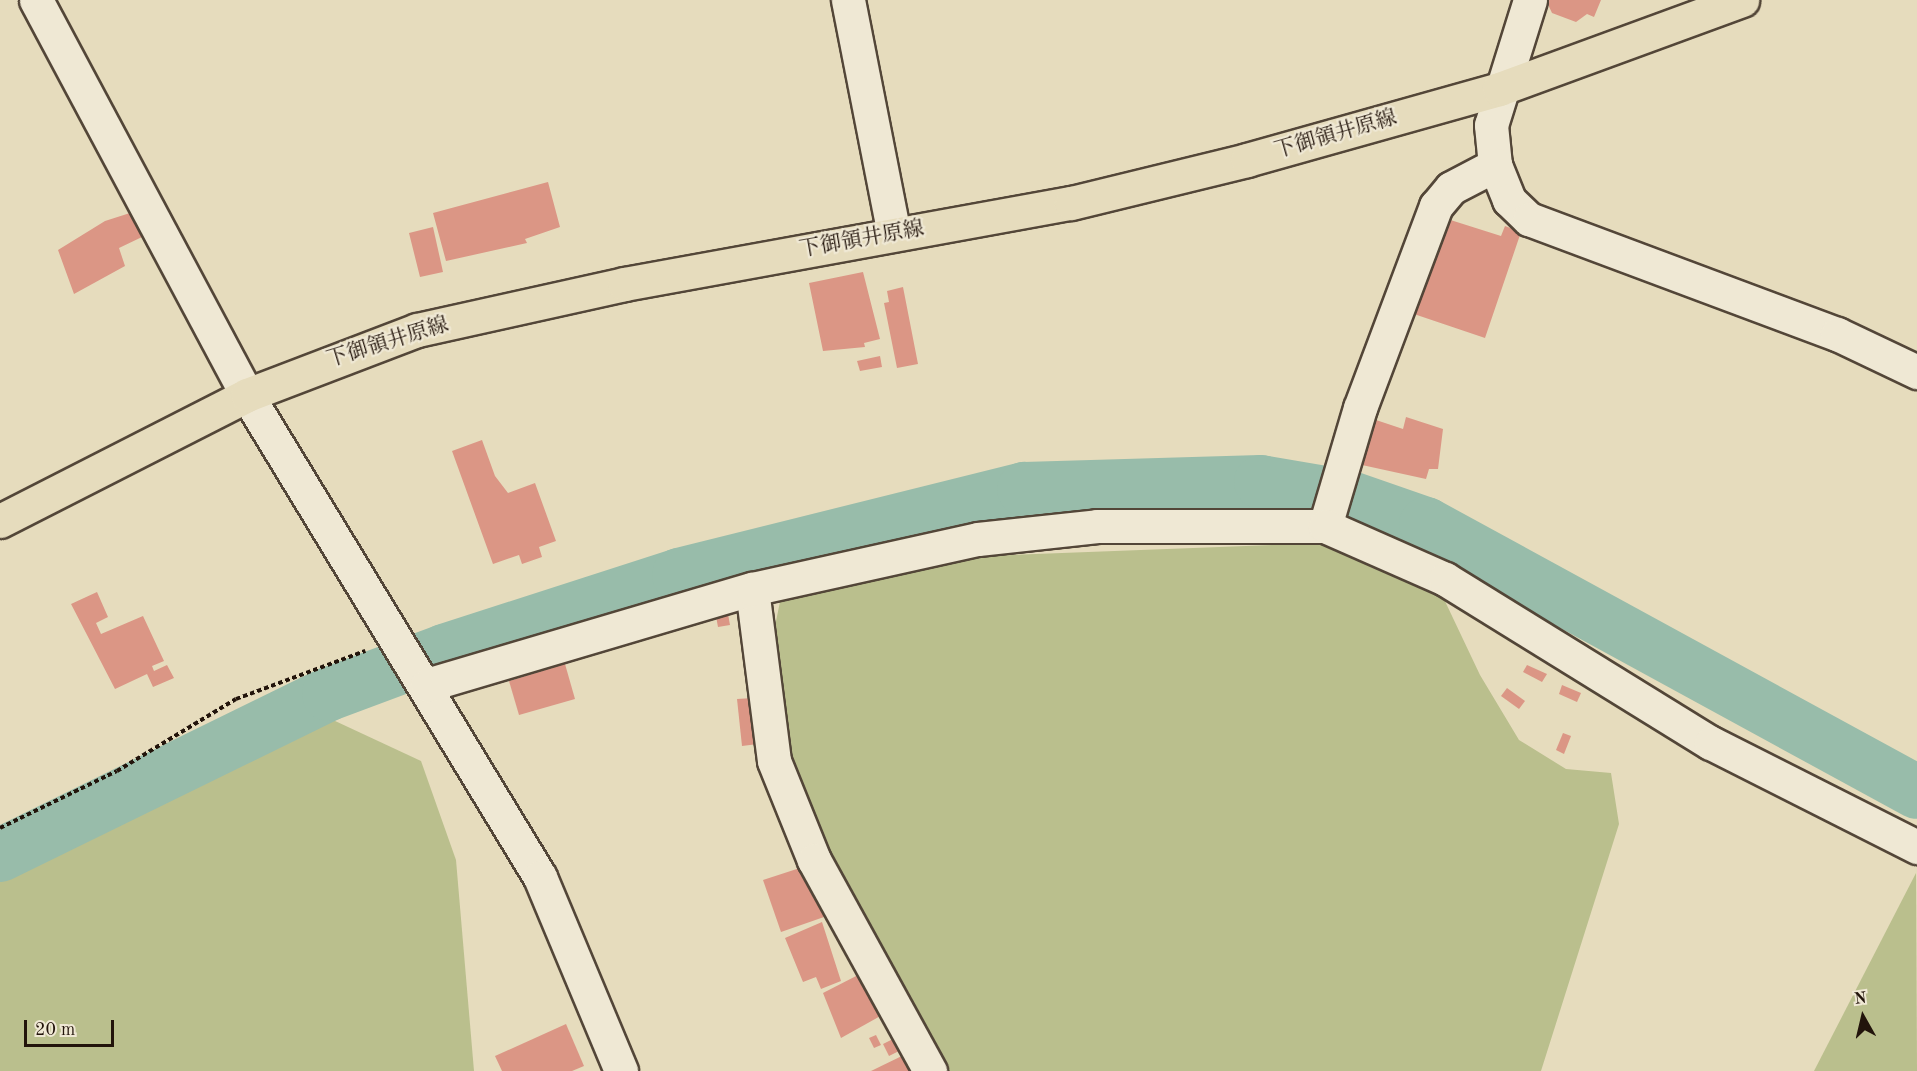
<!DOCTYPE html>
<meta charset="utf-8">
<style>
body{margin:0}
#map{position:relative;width:1917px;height:1071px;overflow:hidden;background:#e6dcbd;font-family:"Old Standard TT","Noto Serif JP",serif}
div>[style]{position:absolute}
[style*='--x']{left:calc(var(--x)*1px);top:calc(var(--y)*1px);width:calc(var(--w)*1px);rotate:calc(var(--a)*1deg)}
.green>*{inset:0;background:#babf8d}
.river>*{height:54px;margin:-27px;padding:0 27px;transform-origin:27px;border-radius:27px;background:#98bcaa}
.building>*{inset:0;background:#db9685}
.path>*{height:4px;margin-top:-2px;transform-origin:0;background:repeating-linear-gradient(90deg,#22140b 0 4.5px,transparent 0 7.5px)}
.roads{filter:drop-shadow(2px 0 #534638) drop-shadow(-2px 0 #534638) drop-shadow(0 2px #534638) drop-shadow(0 -2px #534638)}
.minor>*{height:33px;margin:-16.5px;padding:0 16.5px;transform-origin:16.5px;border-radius:16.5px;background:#efe8d4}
.major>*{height:33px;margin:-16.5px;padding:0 16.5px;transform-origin:16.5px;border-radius:16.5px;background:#e6dcbd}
span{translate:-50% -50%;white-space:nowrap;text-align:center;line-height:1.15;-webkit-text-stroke:4.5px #efe8d4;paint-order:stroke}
.street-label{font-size:21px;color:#22140b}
.north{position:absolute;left:1833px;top:987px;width:60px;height:60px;-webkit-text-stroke:4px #efe8d4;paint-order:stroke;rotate:352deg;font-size:16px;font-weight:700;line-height:24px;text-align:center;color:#22140b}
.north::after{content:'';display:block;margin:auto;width:21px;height:27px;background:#22140b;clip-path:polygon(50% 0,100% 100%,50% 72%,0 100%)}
.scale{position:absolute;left:24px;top:1020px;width:90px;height:27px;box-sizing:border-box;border:3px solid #22140b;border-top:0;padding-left:8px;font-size:18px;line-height:21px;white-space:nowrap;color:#22140b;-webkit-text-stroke:4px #efe8d4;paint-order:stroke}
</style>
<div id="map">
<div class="green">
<i style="clip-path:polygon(1322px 543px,1443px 597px,1480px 675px,1519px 740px,1566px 769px,1611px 773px,1619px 824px,1541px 1071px,921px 1071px,791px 776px,770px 650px,781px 597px,932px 558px)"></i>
<i style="clip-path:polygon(295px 718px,333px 720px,421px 761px,456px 860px,474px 1071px,0 1071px,0 863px)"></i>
<i style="clip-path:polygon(1916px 873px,1917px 1071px,1814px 1071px)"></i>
</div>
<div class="river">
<i style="--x:0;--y:855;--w:366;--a:-26.1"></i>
<i style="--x:329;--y:694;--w:123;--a:-20.5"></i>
<i style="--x:444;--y:651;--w:247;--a:-17.9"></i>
<i style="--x:679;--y:575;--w:356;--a:-14"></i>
<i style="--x:1024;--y:489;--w:237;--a:-1.7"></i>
<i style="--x:1261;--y:482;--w:88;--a:9.8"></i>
<i style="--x:1348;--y:497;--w:83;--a:19.1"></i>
<i style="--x:1426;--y:524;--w:559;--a:28.63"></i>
</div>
<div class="building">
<i style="clip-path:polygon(1546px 0,1601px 0,1594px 17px,1587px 14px,1576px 22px,1552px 13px)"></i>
<i style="clip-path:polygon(548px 182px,560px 227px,525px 239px,527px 243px,446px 261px,433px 213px)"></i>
<i style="clip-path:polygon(130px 213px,142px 237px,119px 248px,125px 266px,74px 294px,58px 250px,105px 221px)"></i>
<i style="clip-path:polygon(1441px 217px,1501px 236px,1505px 226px,1521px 232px,1485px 338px,1408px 312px)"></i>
<i style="clip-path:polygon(433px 227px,443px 272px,420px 277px,409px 233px)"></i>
<i style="clip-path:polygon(863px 272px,880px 339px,864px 343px,865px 347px,823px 351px,809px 283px)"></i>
<i style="clip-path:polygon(903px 287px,918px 364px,897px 368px,884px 303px,889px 302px,887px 291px)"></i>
<i style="clip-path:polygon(880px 356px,882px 367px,860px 371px,857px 361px)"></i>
<i style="clip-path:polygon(1406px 417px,1443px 429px,1438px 469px,1429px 469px,1426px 479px,1362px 465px,1364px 460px,1358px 457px,1373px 419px,1403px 429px)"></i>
<i style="clip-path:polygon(482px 440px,495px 476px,508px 493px,535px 483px,556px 541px,539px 547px,542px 557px,522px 564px,519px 555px,493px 564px,452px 451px)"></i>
<i style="clip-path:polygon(97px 592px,108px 617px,96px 623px,101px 634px,143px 616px,164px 661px,152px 666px,154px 671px,167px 665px,174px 678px,153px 687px,147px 674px,115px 689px,71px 604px)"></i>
<i style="clip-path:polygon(728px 614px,730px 625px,718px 627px,716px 616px)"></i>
<i style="clip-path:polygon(565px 664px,575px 699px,519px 715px,509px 681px)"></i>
<i style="clip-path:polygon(1527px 665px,1547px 674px,1542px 682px,1523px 672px)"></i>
<i style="clip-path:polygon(1562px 685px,1581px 693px,1577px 702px,1559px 694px)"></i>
<i style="clip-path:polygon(1507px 688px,1525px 701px,1519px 709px,1501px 696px)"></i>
<i style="clip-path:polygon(753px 698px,758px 744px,742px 746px,737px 699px)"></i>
<i style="clip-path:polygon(1563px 733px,1571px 736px,1564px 754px,1556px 750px)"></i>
<i style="clip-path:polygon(806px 866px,824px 917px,781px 932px,763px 880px)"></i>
<i style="clip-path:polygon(822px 922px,841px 981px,821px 989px,816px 977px,803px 982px,785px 938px)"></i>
<i style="clip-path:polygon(862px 973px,884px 1014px,841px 1038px,823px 993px)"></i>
<i style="clip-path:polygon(566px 1024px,584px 1066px,572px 1071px,502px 1071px,495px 1056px)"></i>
<i style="clip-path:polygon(876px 1035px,881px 1045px,874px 1048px,869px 1038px)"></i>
<i style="clip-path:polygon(893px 1039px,899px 1051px,889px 1056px,883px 1044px)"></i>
<i style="clip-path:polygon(908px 1053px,917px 1071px,871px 1071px)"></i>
</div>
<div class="path">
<i style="--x:0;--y:828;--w:130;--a:-26"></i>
<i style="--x:117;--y:771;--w:139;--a:-31.2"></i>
<i style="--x:236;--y:699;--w:138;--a:-20.4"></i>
</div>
<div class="roads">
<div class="minor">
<i style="--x:36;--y:0;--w:448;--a:61.9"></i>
<i style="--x:247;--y:395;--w:564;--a:58.71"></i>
<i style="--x:540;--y:877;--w:210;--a:67.3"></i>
<i style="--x:848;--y:0;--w:238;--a:78.9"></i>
<i style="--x:1530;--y:0;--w:131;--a:107.3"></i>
<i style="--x:1491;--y:125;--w:40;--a:84.3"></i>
<i style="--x:1495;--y:165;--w:38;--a:68"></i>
<i style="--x:1509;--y:200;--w:28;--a:44"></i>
<i style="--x:1529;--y:219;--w:329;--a:20.5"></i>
<i style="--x:1837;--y:334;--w:89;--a:25.4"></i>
<i style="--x:1325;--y:526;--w:123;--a:-73.5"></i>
<i style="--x:1360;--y:408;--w:216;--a:-69.4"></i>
<i style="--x:1436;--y:206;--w:23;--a:-50"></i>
<i style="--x:1451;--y:188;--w:50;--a:-27.6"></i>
<i style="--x:752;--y:589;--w:173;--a:82.7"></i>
<i style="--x:774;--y:761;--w:107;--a:68"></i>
<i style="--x:814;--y:860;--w:241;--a:61.2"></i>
<i style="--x:427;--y:685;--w:339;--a:-16.5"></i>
<i style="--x:752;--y:589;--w:231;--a:-12.5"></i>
<i style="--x:978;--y:539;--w:120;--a:-6.2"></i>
<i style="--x:1097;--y:526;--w:228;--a:0"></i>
<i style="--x:1325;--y:526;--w:131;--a:23.8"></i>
<i style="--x:1445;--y:579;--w:312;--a:31.7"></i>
<i style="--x:1711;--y:743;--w:231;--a:26.8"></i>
</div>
<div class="major">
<i style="--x:0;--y:521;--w:277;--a:-27"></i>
<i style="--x:247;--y:395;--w:182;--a:-20.9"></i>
<i style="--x:417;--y:330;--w:212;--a:-12.5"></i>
<i style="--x:624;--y:284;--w:454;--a:-10.3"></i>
<i style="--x:1071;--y:203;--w:181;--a:-13.7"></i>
<i style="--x:1247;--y:160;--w:262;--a:-15.7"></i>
<i style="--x:1499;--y:89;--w:259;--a:-20.1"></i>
</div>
</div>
<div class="street-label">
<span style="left:1336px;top:135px;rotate:-16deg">下御領井原線</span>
<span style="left:862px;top:240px;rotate:-10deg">下御領井原線</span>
<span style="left:388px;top:343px;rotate:-17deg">下御領井原線</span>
</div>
<div class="north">N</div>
<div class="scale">20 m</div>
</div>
